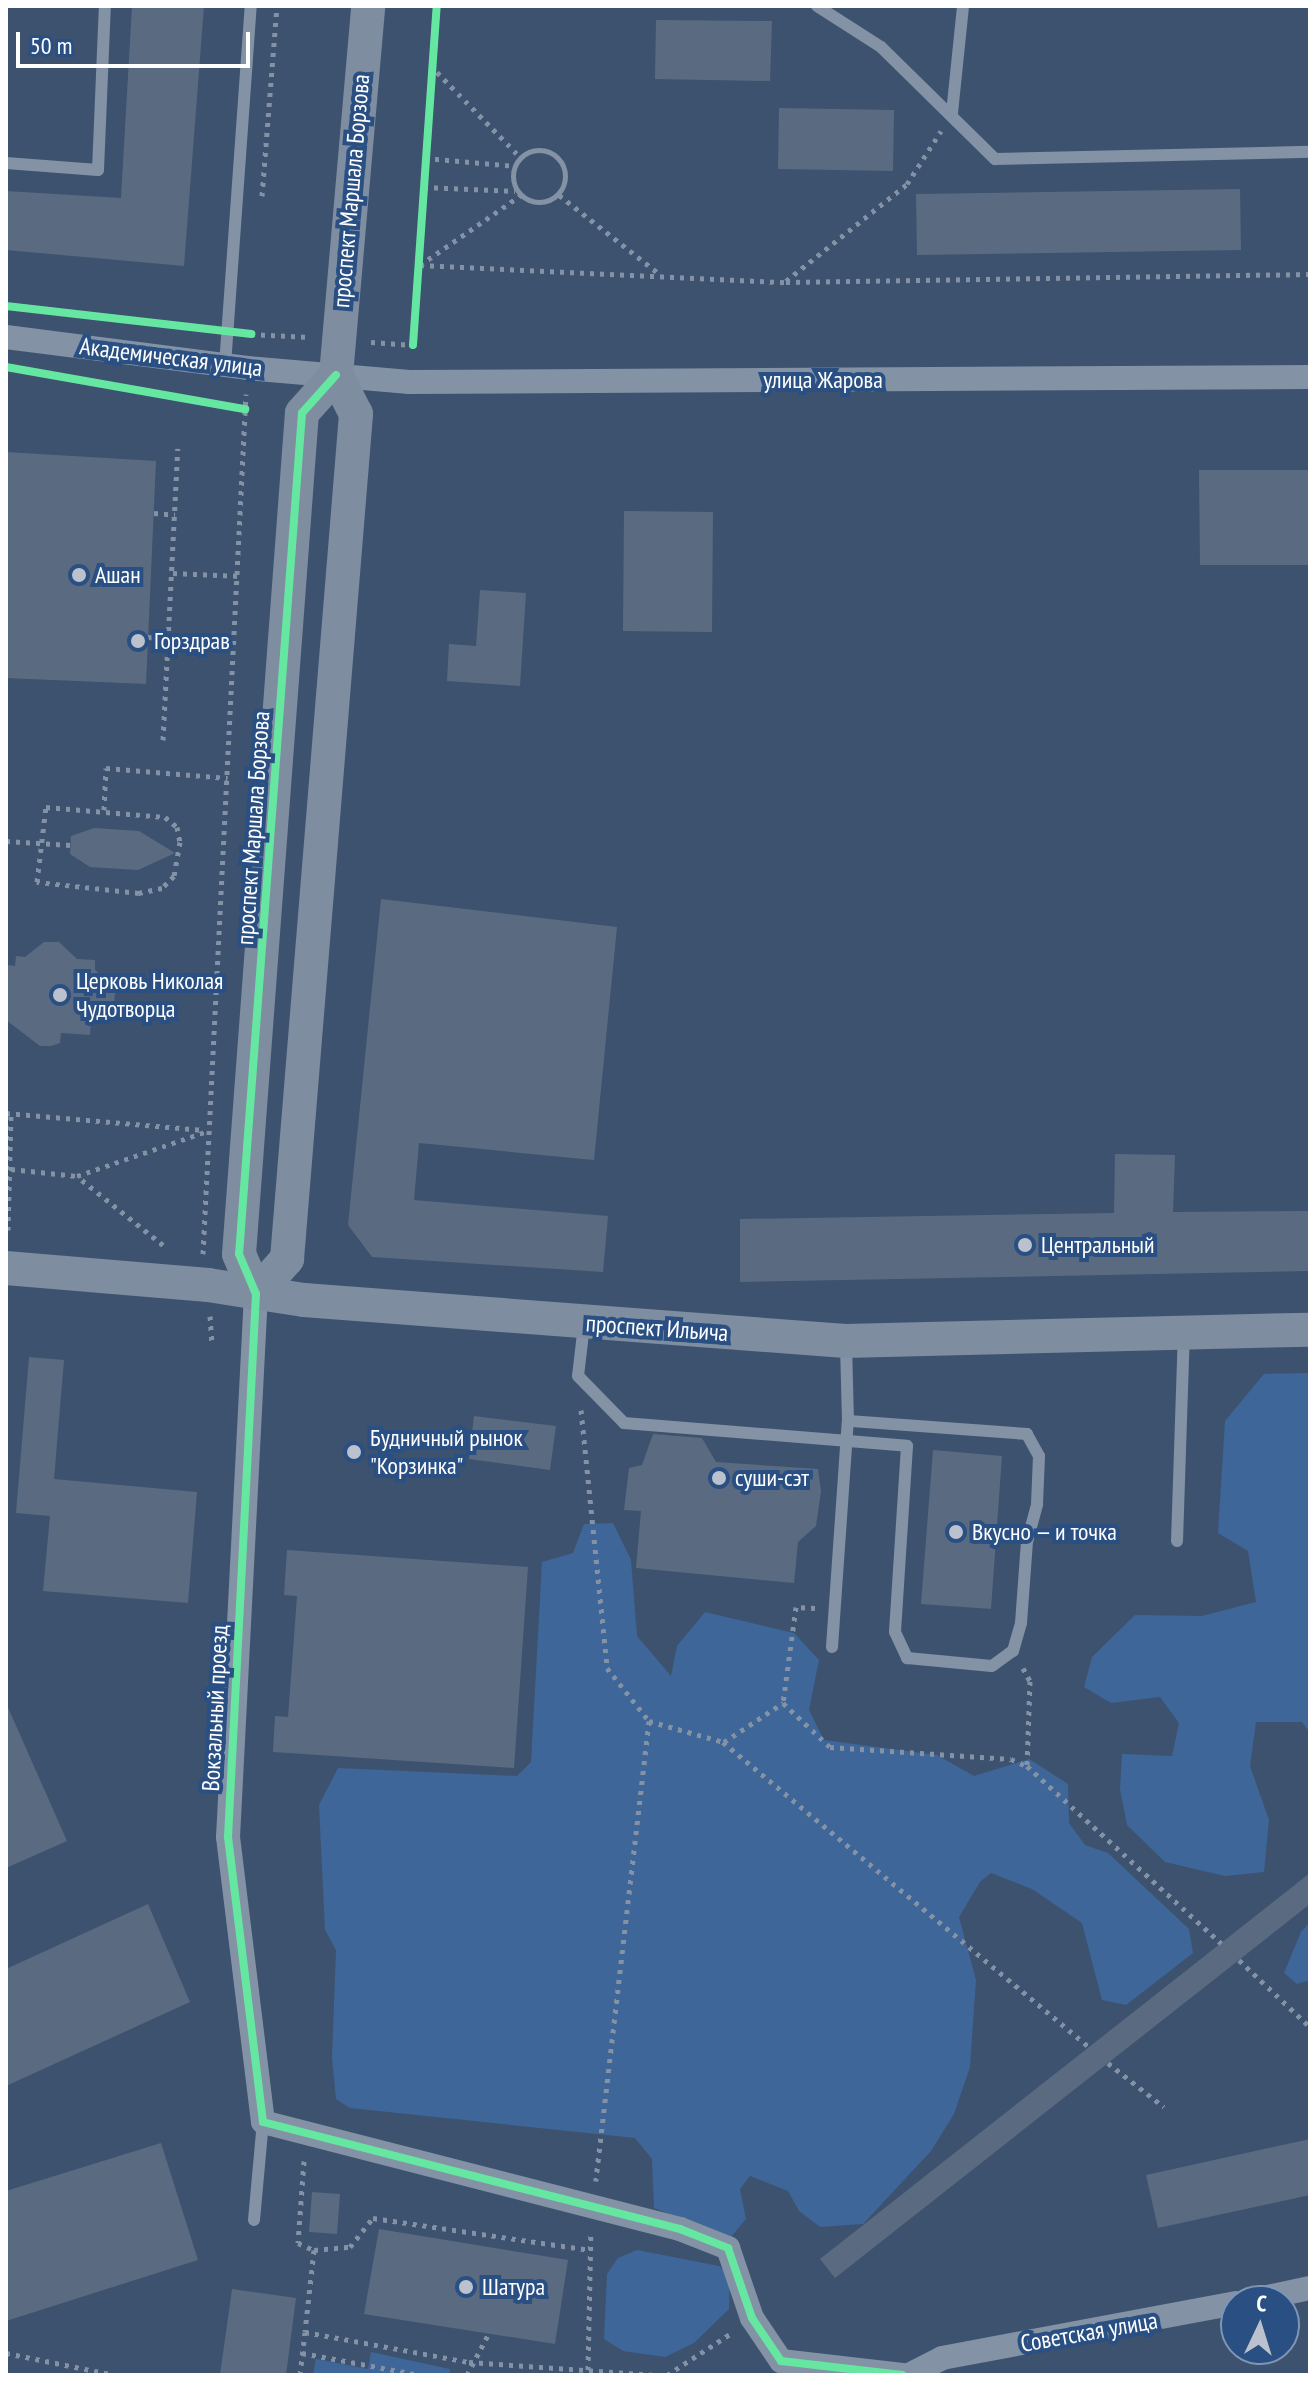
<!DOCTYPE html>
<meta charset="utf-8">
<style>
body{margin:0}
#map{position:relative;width:1316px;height:2381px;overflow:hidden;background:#3d526f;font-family:"PT Sans Narrow",sans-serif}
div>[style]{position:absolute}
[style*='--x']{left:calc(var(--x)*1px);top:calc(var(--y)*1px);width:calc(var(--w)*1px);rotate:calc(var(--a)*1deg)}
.green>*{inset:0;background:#3e6699}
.building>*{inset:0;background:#5a6b81}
.path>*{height:5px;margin-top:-2.5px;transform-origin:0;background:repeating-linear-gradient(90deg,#8392a5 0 4px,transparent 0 10px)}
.path>.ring{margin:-2.5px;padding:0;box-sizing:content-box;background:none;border:5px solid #8392a5;border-radius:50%}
.lane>*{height:12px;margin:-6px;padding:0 6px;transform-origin:6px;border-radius:6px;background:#8392a5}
.street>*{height:24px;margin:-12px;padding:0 12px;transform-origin:12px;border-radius:12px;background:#8392a5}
.secondary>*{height:34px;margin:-17px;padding:0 17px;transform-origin:17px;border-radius:17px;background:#7e8da0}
.cycleway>*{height:8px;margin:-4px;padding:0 4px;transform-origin:4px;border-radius:4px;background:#66e7a1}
.dots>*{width:22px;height:22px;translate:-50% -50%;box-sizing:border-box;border:4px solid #294f83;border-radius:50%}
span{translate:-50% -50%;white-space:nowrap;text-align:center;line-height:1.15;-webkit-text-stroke:8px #294f83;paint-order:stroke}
.street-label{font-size:24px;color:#fff}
.poi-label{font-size:24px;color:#fff}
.left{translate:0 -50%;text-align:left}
.frame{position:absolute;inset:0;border:8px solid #fff;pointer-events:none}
.north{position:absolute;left:1220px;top:2285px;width:80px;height:80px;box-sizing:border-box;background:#294f83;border:2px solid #7f95b5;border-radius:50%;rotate:4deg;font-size:22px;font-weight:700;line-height:32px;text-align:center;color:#fff}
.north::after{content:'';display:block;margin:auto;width:28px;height:36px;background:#bbc2cd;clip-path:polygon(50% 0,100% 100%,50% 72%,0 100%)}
.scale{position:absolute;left:16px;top:32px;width:234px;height:36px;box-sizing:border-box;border:4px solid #fff;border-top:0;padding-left:10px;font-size:24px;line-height:28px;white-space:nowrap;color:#fff;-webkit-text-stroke:6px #294f83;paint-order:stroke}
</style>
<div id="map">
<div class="green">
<i style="clip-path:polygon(1310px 1373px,1310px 1733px,1302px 1722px,1256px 1722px,1250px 1766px,1269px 1820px,1264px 1872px,1225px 1876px,1165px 1862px,1127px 1825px,1120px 1789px,1122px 1754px,1172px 1756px,1179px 1723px,1160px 1697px,1111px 1703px,1084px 1687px,1092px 1657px,1135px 1615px,1202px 1616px,1256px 1602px,1248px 1551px,1218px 1533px,1225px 1421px,1264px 1374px)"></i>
<i style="clip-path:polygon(613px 1523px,631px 1560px,637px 1636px,671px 1676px,677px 1646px,705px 1612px,794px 1633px,819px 1660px,809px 1710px,824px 1740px,937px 1755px,974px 1776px,1029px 1759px,1068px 1784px,1069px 1823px,1085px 1845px,1108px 1853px,1189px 1929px,1193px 1953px,1126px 2005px,1102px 2000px,1082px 1923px,1032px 1889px,991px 1873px,980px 1882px,959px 1917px,976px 1980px,970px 2067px,954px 2114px,931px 2151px,863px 2224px,820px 2227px,799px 2211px,788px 2191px,750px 2176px,740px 2189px,746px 2219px,730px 2238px,654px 2208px,652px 2159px,635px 2138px,350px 2108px,336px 2099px,332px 2058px,336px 1950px,325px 1930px,319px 1805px,338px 1768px,517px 1776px,531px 1762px,542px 1562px,573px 1553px,584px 1524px)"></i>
<i style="clip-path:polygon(1310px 1922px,1310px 1980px,1297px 1984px,1284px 1973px,1301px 1932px)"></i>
<i style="clip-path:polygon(637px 2250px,719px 2266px,730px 2276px,729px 2309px,694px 2343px,665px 2357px,623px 2351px,604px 2339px,607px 2274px,618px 2258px)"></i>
<i style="clip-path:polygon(371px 2352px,450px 2369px,449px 2375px,313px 2375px,316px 2359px,368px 2369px)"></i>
</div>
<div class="building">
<i style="clip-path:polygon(132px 6px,204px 6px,184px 266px,6px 250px,6px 191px,121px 198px)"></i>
<i style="clip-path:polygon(656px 20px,772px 21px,770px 81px,655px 79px)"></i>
<i style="clip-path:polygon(779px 108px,894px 110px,893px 171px,778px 169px)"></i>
<i style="clip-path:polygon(1240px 189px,1241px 250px,917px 255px,916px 194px)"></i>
<i style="clip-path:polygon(6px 452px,156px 461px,146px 684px,6px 678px)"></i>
<i style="clip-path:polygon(1199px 470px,1310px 470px,1310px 565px,1200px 565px)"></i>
<i style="clip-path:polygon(624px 511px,713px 512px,712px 632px,623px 631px)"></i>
<i style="clip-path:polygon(480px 590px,526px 593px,520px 686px,447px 681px,449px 644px,476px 646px)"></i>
<i style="clip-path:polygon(94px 828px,139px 831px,175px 853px,138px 870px,90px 867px,70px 854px,71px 836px)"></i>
<i style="clip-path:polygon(381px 899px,617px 927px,594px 1160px,419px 1143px,414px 1200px,608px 1216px,603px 1272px,372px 1257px,348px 1225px)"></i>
<i style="clip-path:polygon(44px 942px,59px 942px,77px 959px,95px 960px,95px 970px,116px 988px,114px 1002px,91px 1022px,90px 1035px,61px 1033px,60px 1043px,51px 1046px,40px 1046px,6px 1020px,6px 965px,15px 966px,16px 956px,25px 957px)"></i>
<i style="clip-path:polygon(1115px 1154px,1175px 1155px,1173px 1212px,1310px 1211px,1310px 1271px,740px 1282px,740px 1219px,1114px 1213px)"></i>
<i style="clip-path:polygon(29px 1357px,64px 1360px,54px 1479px,197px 1492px,188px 1603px,43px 1591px,50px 1516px,16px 1513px)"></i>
<i style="clip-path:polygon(474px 1416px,556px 1426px,550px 1470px,469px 1459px)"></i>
<i style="clip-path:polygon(653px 1434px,702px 1438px,716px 1462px,818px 1469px,821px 1491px,816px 1526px,798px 1542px,794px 1583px,636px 1568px,641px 1511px,624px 1510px,629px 1468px,642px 1465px)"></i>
<i style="clip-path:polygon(933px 1450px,1002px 1456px,991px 1609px,921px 1604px)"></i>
<i style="clip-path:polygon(287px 1550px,528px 1567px,514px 1768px,273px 1752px,275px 1716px,288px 1717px,297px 1596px,284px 1595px)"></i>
<i style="clip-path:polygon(6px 1703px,67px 1841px,6px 1868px)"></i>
<i style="clip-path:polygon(1310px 1873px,1310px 1904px,835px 2278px,820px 2259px)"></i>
<i style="clip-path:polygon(148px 1904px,190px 2002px,6px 2086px,6px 1969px)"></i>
<i style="clip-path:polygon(1310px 2139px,1310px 2195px,1158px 2228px,1146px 2175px)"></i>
<i style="clip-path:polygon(161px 2143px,198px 2260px,6px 2321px,6px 2191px)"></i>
<i style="clip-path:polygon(312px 2192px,340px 2194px,337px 2234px,309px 2232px)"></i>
<i style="clip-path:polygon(379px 2229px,568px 2260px,555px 2344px,364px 2314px)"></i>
<i style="clip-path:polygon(232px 2289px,296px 2298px,286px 2375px,220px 2375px)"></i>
</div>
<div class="path">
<i style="--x:430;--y:65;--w:130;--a:45.6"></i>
<i class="ring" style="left:513px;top:150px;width:47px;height:47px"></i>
<i style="--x:425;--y:158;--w:90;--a:5.1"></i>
<i style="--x:424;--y:187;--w:91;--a:2.5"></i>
<i style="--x:559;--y:195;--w:126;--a:38.2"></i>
<i style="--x:262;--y:196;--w:191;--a:-85.5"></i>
<i style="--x:420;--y:265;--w:366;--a:2.7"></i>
<i style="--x:786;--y:282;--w:524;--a:-0.87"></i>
<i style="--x:420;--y:265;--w:123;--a:-34.7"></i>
<i style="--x:786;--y:281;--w:155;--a:-38.7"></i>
<i style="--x:907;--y:184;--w:63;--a:-57.3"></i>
<i style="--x:251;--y:334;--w:59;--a:2.9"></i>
<i style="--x:371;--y:342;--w:42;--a:4.1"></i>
<i style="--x:154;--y:513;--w:21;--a:5"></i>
<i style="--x:173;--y:573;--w:67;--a:2.6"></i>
<i style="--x:148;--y:637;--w:21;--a:5"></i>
<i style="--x:163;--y:740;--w:292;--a:-87.1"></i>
<i style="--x:46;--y:807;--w:119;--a:4.8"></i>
<i style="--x:165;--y:817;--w:16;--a:40"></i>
<i style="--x:177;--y:827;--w:15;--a:79"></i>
<i style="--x:180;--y:842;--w:35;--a:100"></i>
<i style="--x:174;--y:876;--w:17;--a:135"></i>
<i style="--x:162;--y:888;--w:24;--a:168"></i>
<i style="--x:139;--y:893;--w:103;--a:-173.8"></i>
<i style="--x:37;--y:882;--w:76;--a:-83.2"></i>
<i style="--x:104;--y:810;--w:42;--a:-87.3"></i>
<i style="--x:106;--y:768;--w:122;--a:4.7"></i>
<i style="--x:6;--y:841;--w:65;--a:3.5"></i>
<i style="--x:6;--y:1113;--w:198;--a:4.9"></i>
<i style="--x:11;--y:1169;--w:66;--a:6.1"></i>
<i style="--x:8;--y:1230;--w:117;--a:-88.5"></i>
<i style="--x:163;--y:1245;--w:110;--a:-141.3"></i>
<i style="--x:77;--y:1176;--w:139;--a:-19"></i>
<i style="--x:203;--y:1254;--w:861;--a:-87.14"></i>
<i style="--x:210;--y:1316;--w:27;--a:86"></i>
<i style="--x:581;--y:1410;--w:259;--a:84.2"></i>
<i style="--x:607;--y:1668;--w:68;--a:51.6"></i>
<i style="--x:649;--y:1721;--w:463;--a:96.6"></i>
<i style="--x:815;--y:1608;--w:19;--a:-177"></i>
<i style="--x:796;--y:1607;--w:97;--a:97.7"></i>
<i style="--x:783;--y:1703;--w:64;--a:43.1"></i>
<i style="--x:830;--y:1747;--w:181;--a:3.8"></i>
<i style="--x:1011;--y:1759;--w:17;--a:24"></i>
<i style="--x:1023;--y:1668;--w:15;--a:62"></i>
<i style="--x:1030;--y:1681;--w:85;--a:92"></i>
<i style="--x:1027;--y:1766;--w:263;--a:42.4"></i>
<i style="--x:649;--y:1721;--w:77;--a:15.8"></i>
<i style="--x:723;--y:1742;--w:476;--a:39.8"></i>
<i style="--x:724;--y:1742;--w:71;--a:-33.5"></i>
<i style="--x:1239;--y:1960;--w:98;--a:43.3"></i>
<i style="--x:1108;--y:2063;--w:71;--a:38.2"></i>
<i style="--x:304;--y:2161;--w:82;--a:94.2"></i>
<i style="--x:298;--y:2243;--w:17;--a:24"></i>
<i style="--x:314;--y:2250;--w:82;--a:96.3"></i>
<i style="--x:305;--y:2332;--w:167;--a:10.4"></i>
<i style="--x:469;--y:2362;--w:184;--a:4"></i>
<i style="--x:314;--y:2250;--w:36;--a:-5"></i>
<i style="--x:350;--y:2247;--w:37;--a:-52"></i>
<i style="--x:373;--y:2218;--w:218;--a:8.4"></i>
<i style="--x:6;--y:2353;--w:111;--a:11.4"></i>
<i style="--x:302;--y:2353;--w:120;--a:10.6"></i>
<i style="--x:588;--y:2370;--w:139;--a:-88.8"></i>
<i style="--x:300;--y:2375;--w:43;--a:-83.4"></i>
<i style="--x:467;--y:2375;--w:45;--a:-62.3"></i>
<i style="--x:667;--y:2375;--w:75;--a:-33.1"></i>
</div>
<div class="lane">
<i style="--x:817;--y:6;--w:76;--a:32.6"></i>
<i style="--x:881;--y:47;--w:160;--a:44.5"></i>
<i style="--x:995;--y:159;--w:315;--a:-1.3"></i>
<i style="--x:952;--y:113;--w:108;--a:-84.1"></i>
<i style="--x:6;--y:163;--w:92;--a:4.4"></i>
<i style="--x:98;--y:170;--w:164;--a:-87.6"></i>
<i style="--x:225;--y:365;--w:360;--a:-85.9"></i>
<i style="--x:584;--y:1325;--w:51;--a:96.7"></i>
<i style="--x:578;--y:1376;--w:66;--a:45.6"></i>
<i style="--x:624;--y:1423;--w:284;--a:4.6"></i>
<i style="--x:907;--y:1446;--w:186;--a:93.7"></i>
<i style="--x:895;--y:1632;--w:29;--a:65"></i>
<i style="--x:907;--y:1658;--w:85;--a:5.4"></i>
<i style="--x:992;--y:1666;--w:26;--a:-36"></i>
<i style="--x:1013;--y:1651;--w:29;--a:-74"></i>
<i style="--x:1021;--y:1623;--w:81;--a:-85.8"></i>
<i style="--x:1027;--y:1542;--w:39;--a:-75"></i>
<i style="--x:1037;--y:1504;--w:48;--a:-87.6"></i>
<i style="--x:1039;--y:1456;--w:25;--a:-119"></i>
<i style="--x:1027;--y:1434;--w:179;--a:-175.8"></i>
<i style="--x:1177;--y:1541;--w:206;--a:-88.1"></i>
<i style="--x:832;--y:1647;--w:227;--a:-86"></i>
<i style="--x:848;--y:1421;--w:78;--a:-91.5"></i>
<i style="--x:254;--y:2220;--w:98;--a:-84.8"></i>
</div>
<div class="street">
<i style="--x:6;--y:337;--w:243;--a:7.3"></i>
<i style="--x:247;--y:368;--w:163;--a:4.9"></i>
<i style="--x:409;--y:382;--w:901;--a:-0.32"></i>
<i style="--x:256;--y:1294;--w:544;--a:92.95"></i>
<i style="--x:228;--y:1837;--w:287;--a:83"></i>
<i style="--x:263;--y:2122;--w:431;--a:14.4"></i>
<i style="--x:680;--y:2229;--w:52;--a:21.6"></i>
<i style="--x:728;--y:2248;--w:74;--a:71.1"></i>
<i style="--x:752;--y:2318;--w:52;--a:56"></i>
<i style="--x:781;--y:2361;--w:122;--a:6.6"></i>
<i style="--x:1248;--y:2301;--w:63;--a:-11.8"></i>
<i style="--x:909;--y:2375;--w:37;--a:-27"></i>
<i style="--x:942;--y:2358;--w:299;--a:-10.6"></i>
</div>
<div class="secondary">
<i style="--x:6;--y:1268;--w:203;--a:4.8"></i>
<i style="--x:208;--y:1285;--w:97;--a:8.9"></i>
<i style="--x:304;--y:1300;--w:543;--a:4.33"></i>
<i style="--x:845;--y:1341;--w:465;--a:-1.4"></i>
<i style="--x:256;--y:1294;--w:47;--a:-48.5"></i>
<i style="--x:287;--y:1259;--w:848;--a:-85.33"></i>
<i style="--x:356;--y:414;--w:44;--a:-117.1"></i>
<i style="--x:336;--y:375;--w:370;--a:-85"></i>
<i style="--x:256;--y:1294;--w:43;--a:-113"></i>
<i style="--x:239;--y:1254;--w:843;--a:-85.72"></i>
<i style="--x:302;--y:413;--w:51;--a:-48.2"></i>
</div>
<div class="cycleway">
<i style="--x:6;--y:306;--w:247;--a:6.5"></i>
<i style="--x:413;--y:345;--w:340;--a:-86"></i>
<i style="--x:6;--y:367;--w:243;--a:10"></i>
<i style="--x:336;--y:375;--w:51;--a:131.8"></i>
<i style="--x:302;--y:413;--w:843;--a:94.28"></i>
<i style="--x:239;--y:1254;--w:43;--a:67"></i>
<i style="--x:256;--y:1294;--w:544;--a:92.95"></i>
<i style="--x:228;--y:1837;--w:287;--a:83"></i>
<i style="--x:263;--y:2122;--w:431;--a:14.4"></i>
<i style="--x:680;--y:2229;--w:52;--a:21.6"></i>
<i style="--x:728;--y:2248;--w:74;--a:71.1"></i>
<i style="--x:752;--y:2318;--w:52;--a:56"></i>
<i style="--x:781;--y:2361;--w:122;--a:6.6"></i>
</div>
<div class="dots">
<i style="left:79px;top:575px;background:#bbc2cd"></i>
<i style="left:138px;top:641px;background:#bbc2cd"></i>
<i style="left:60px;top:995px;background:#bbc2cd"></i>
<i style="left:1025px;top:1245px;background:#bbc2cd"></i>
<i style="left:354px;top:1452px;background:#bbc2cd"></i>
<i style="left:719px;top:1478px;background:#bbc2cd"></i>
<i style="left:956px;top:1532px;background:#bbc2cd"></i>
<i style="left:466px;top:2287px;background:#bbc2cd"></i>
</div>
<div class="street-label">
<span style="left:351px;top:191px;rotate:-85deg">проспект Маршала Борзова</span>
<span style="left:171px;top:357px;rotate:7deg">Академическая улица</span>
<span style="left:823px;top:380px">улица Жарова</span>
<span style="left:253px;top:828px;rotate:-86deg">проспект Маршала Борзова</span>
<span style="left:657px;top:1328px;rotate:4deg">проспект Ильича</span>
<span style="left:215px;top:1708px;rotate:-87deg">Вокзальный проезд</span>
<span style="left:1089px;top:2332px;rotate:-10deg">Советская улица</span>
</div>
<div class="poi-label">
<span class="left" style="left:95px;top:575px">Ашан</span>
<span class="left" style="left:154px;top:641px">Горздрав</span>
<span class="left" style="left:76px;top:995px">Церковь Николая<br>Чудотворца</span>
<span class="left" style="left:1041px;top:1245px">Центральный</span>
<span class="left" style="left:370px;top:1452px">Будничный рынок<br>"Корзинка"</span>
<span class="left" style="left:735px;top:1478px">суши-сэт</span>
<span class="left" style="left:972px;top:1532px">Вкусно — и точка</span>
<span class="left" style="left:482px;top:2287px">Шатура</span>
</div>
<div class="frame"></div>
<div class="north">С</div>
<div class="scale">50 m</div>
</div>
